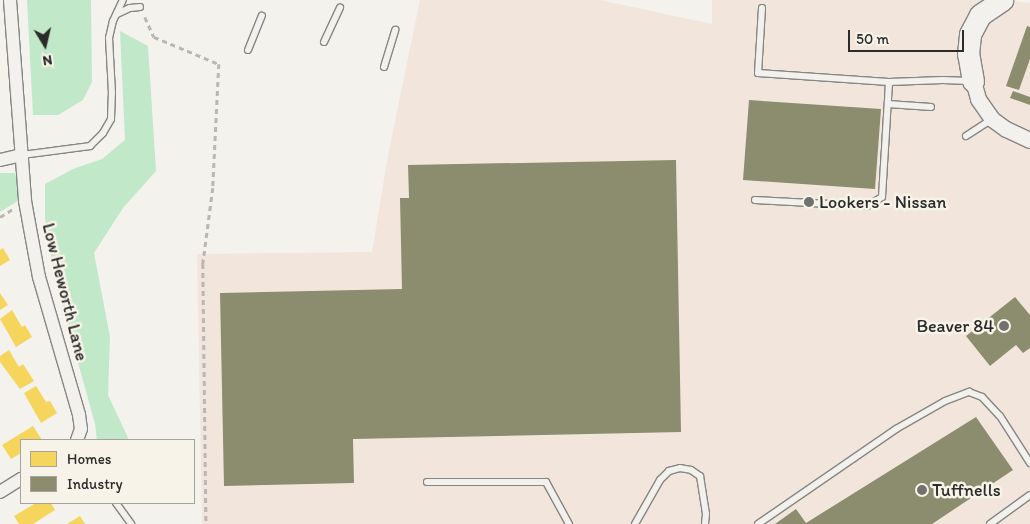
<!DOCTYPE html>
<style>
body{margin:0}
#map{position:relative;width:1030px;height:524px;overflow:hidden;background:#f4f2ec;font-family:Itim,sans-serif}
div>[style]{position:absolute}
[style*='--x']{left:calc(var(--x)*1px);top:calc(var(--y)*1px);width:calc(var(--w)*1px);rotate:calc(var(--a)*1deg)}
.built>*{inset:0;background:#f2e6dc}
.green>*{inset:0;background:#c1e8c9}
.homes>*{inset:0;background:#f6d55c}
.industry>*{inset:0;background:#8c8c6e}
.path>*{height:2.5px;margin-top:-1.25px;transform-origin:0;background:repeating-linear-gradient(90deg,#b8b7b5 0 5px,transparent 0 9px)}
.roads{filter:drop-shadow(1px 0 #858582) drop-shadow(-1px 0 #858582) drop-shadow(0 1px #858582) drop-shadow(0 -1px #858582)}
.service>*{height:6px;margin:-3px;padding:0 3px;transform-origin:3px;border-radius:3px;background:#f2f1ed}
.minor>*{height:12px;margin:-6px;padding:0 6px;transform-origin:6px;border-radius:6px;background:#f2f1ed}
.tertiary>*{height:15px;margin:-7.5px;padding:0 7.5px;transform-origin:7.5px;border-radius:7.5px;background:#f2f1ed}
.trunk>*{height:21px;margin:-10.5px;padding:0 10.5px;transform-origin:10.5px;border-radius:10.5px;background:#f2f1ed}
.dots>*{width:14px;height:14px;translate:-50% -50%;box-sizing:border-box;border:2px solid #f7f3e8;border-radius:50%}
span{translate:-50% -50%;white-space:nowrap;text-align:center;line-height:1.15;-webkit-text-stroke:5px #f7f3e8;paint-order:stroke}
.poi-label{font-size:18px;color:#2b2b2b}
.left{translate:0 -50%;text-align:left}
.right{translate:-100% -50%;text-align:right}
.street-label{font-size:18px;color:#2b2b2b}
.legend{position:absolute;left:20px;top:439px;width:175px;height:65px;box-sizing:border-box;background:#f7f3e8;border:1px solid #a5a39c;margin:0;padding:6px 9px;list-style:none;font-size:15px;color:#2b2b2b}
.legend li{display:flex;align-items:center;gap:10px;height:25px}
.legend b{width:25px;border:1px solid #a5a39c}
.north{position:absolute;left:20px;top:20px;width:50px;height:50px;-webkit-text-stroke:4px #f7f3e8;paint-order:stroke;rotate:171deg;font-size:14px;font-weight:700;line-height:20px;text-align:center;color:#2b2b2b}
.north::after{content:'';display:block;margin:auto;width:18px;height:22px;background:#2b2b2b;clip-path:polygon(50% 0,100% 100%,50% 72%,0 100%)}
.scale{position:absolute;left:848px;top:30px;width:116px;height:22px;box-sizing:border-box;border:2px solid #2b2b2b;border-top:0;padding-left:6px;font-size:15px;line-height:18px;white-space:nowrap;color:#2b2b2b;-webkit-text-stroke:4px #f7f3e8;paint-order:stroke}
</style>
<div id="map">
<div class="built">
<i style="clip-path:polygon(420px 0,600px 0,712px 24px,712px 0,1006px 0,1030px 3px,1030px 524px,202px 524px,197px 254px,372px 252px,388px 155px)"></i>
</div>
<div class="green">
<i style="clip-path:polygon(27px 0,91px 0,92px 82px,83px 100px,58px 115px,33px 115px)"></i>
<i style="clip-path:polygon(120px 31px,148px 46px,156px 171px,123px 208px,94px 253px,110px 337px,108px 395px,129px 440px,97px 440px,95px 424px,54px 276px,45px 218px,45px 184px,73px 169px,102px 159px,125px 140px)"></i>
<i style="clip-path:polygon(0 173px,15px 173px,21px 199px,0 212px)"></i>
</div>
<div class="homes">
<i style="clip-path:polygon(3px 248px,10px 260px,0 266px,0 250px)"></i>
<i style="clip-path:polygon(0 293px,8px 305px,0 310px)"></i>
<i style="clip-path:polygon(12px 310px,22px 327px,25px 325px,32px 337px,16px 347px,0 319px)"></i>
<i style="clip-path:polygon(9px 350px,19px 367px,23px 364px,34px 381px,20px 389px,0 362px,0 356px)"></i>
<i style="clip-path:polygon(36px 386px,46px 402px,50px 401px,57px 413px,41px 423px,24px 393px)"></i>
<i style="clip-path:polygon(33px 426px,42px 440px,21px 440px,21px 453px,11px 459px,2px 445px)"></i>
<i style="clip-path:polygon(36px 503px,51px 503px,55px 510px,33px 524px,19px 524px,14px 516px)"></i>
<i style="clip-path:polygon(80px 516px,85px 524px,67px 524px)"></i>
</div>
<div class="industry">
<i style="clip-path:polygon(1027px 26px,1030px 27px,1030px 59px,1019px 90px,1006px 86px)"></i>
<i style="clip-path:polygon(1013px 91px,1030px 97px,1030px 105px,1010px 98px)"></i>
<i style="clip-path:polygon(749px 100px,881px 109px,875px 189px,743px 180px)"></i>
<i style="clip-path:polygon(676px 160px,681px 432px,353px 439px,354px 483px,224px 486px,220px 293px,402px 289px,400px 198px,409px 198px,408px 165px)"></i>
<i style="clip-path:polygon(1015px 297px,1030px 315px,1030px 348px,1023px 353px,1016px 345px,990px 366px,966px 336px)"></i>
<i style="clip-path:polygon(976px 417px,1013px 470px,932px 524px,775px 524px,796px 509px,806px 523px)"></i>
</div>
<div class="path">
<i style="--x:145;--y:17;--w:22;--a:66"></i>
<i style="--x:154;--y:37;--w:70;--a:22.6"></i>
<i style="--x:219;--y:64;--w:124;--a:92.8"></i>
<i style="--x:213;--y:188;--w:77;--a:97.5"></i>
<i style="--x:203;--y:264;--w:260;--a:89.3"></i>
<i style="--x:0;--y:217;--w:15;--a:-32"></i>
</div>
<div class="roads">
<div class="service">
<i style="--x:762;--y:8;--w:65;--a:93.5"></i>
<i style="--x:758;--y:73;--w:131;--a:3.9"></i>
<i style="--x:889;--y:82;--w:54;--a:-2.1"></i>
<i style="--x:943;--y:80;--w:26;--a:2"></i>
<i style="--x:117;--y:14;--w:14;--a:-25"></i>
<i style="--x:130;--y:8;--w:10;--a:-6"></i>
<i style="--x:324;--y:42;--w:38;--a:-65"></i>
<i style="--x:248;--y:50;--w:37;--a:-68"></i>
<i style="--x:384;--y:67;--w:39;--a:-73"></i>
<i style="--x:888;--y:104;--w:43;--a:4"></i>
<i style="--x:966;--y:136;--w:31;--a:-33"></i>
<i style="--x:22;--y:155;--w:69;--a:-7.5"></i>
<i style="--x:90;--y:146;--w:18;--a:-45"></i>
<i style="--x:103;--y:133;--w:16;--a:-60"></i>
<i style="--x:111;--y:119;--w:26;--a:-88"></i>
<i style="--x:112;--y:93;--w:55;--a:-93.1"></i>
<i style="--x:109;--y:38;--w:17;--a:-77"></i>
<i style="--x:113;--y:21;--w:23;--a:-65"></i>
<i style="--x:755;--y:200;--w:112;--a:3.1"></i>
<i style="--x:867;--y:206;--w:17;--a:-31"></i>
<i style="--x:882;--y:197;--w:115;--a:-86.5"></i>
<i style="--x:427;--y:482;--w:119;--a:0"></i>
<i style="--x:546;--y:482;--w:48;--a:61.3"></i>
<i style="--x:116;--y:503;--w:26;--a:54"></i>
<i style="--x:635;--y:524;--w:51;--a:-60.4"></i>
<i style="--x:660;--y:480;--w:13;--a:-45"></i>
<i style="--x:669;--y:471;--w:11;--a:-15"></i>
<i style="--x:680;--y:468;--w:11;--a:10"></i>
<i style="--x:691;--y:470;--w:11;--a:34"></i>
<i style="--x:700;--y:476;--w:38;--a:81"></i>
<i style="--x:706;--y:514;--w:10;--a:96"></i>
<i style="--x:758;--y:524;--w:168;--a:-34.5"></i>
<i style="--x:896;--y:429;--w:56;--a:-29.7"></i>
<i style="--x:945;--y:401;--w:26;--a:-21"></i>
<i style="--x:969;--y:392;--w:14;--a:21"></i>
<i style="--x:982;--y:397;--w:26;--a:47"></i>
<i style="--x:1000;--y:416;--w:56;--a:57.4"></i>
<i style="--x:990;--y:524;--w:49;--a:-35.9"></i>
</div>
<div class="minor">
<i style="--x:10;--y:0;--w:202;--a:85.7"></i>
<i style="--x:25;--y:201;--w:77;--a:79.6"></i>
<i style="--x:39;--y:277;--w:144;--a:73.8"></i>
<i style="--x:79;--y:415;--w:14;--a:82"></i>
<i style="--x:81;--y:429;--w:12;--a:110"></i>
<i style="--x:0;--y:160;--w:23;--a:-13"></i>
<i style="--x:0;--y:492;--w:25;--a:-32"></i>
</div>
<div class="tertiary">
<i style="--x:973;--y:81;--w:19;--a:74"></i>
<i style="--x:978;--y:99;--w:24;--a:55"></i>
<i style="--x:992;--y:119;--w:17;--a:36"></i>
<i style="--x:1006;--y:129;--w:26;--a:25"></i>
</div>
<div class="trunk">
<i style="--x:973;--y:81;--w:27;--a:-100"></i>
<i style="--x:968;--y:54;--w:20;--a:-84"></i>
<i style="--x:970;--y:34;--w:21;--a:-62"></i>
<i style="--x:980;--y:15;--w:27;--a:-34"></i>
</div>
</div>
<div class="dots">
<i style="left:809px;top:202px;background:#71716f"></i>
<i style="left:1004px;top:326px;background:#71716f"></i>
<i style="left:922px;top:490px;background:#71716f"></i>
</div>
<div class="poi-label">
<span class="left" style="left:819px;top:202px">Lookers - Nissan</span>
<span class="right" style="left:994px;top:326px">Beaver 84</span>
<span class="left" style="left:932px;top:490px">Tuffnells</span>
</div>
<div class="street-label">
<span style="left:65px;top:292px;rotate:76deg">Low Heworth Lane</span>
</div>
<ul class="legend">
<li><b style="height:14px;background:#f6d55c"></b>Homes</li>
<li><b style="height:14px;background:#8c8c6e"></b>Industry</li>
</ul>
<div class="north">N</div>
<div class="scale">50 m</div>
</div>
